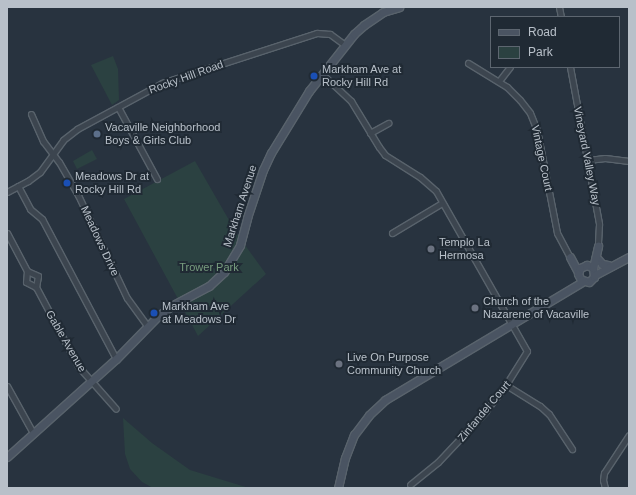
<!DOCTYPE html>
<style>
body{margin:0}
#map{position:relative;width:636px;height:495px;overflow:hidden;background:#28333f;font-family:Arial,sans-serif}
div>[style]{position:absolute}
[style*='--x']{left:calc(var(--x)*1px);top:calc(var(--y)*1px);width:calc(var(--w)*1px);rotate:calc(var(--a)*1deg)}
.green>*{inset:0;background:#2b4141}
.roads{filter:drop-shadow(1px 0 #59636c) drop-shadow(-1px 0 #59636c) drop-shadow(0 1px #59636c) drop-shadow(0 -1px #59636c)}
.street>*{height:5px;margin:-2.5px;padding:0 2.5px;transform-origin:2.5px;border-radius:2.5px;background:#3c454f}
.secondary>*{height:7px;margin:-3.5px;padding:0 3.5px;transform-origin:3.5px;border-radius:3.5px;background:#4a5462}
.dots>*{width:11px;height:11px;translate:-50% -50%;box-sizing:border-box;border:2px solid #202a34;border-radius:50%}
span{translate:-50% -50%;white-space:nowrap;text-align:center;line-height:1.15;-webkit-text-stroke:4px #202a34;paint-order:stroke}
.poi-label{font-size:11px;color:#b8c0c9}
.left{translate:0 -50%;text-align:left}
.street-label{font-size:11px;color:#b8c0c9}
.park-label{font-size:11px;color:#789d7f}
.frame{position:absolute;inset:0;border:8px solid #b8c0c9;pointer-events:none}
.legend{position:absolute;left:490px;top:16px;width:130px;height:52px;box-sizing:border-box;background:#202a34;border:1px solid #5d6670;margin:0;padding:5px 7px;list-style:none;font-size:12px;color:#b8c0c9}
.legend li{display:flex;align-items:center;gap:8px;height:20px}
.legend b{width:20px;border:1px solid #5d6670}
</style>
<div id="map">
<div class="green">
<i style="clip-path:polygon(113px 56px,118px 69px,119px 100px,112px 105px,91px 65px)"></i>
<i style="clip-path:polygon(92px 150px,97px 159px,77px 169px,73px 161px)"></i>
<i style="clip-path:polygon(195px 161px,237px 234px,266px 274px,198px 336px,124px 199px)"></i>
<i style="clip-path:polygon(123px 418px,152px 443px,190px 470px,249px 488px,153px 488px,142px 482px,130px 469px,125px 454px)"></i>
</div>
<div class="roads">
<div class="street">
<i style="--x:559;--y:7;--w:10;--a:79"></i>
<i style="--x:468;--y:63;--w:46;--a:31.6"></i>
<i style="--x:507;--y:87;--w:18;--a:45"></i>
<i style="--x:520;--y:100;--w:16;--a:52"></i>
<i style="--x:530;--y:113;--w:18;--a:68"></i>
<i style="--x:537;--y:130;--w:105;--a:79"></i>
<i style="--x:557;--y:233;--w:27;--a:62"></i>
<i style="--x:570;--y:67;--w:160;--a:79.5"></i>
<i style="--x:599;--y:224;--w:22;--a:93"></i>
<i style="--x:322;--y:74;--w:40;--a:43"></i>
<i style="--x:351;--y:101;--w:54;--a:58.7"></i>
<i style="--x:379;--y:147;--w:10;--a:53"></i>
<i style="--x:385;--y:155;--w:41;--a:32.2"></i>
<i style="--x:420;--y:177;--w:21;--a:41"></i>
<i style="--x:436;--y:191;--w:184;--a:60.4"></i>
<i style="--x:527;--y:351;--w:40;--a:122"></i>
<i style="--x:506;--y:385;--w:33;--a:128"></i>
<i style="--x:486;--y:411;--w:70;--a:133.3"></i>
<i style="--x:438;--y:462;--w:36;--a:141"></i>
<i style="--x:499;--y:81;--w:18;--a:-52"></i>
<i style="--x:118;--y:107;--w:82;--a:61.6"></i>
<i style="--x:31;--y:114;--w:30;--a:66"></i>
<i style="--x:43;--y:141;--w:26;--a:53"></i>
<i style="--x:59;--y:162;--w:38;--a:60"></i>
<i style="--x:78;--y:195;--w:114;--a:64.6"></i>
<i style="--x:127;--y:298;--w:34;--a:54"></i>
<i style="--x:370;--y:133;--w:21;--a:-29"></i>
<i style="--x:588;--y:160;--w:17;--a:-7"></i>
<i style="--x:605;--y:158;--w:24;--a:7"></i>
<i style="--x:18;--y:186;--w:26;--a:62"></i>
<i style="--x:30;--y:209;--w:16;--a:40"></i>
<i style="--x:42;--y:219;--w:158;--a:62.1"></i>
<i style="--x:7;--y:192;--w:24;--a:-28"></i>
<i style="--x:28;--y:181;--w:15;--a:-37"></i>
<i style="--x:40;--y:172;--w:39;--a:-54"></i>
<i style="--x:63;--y:140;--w:18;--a:-38"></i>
<i style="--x:77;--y:129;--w:97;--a:-28.4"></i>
<i style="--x:162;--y:83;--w:163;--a:-17.9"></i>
<i style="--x:317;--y:33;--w:13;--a:4"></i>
<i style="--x:330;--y:34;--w:19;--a:36"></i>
<i style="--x:7;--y:233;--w:43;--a:62.2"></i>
<i style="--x:27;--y:271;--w:11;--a:95"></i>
<i style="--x:26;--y:282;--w:11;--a:27"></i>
<i style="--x:392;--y:233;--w:58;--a:-31"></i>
<i style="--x:27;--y:271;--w:12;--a:24"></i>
<i style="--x:38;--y:276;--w:11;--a:100"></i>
<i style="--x:36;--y:287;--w:89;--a:62"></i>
<i style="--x:78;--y:366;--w:57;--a:48.5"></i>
<i style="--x:506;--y:385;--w:40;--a:32"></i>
<i style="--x:540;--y:406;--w:12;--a:42"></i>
<i style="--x:549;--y:414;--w:42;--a:56.7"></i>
<i style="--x:7;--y:386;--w:54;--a:61"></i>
<i style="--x:605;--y:488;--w:8;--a:-104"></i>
<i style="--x:603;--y:480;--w:7;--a:-82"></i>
<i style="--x:604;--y:473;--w:45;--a:-56.7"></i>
</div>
<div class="secondary">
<i style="--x:570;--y:257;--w:17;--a:62"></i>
<i style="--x:596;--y:257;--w:9;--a:49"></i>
<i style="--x:602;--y:264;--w:6;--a:9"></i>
<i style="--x:593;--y:268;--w:7;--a:-153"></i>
<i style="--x:587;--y:265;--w:8;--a:157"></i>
<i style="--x:580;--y:268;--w:6;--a:108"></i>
<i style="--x:578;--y:274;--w:7;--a:63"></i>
<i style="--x:581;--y:280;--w:8;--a:14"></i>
<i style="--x:589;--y:282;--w:7;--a:-45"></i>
<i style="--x:594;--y:277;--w:9;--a:-96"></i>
<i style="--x:593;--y:268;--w:23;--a:-77"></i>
<i style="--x:595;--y:275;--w:38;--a:-28"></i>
<i style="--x:7;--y:457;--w:147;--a:-42"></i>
<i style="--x:116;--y:359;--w:59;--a:-45.7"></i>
<i style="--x:157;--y:317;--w:18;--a:-38"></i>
<i style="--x:171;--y:306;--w:43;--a:-27.8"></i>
<i style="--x:209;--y:286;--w:21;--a:-43"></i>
<i style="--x:224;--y:272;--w:31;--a:-59"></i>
<i style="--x:240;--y:245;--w:28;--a:-75"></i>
<i style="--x:247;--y:218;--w:51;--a:-71.6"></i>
<i style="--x:263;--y:170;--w:19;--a:-65"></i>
<i style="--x:271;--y:153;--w:73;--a:-58.5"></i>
<i style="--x:309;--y:91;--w:73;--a:-51.7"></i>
<i style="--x:354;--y:34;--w:13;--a:-42"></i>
<i style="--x:364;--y:25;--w:23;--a:-34"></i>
<i style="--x:383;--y:12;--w:17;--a:-17"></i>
<i style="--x:338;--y:488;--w:31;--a:-77"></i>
<i style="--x:345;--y:458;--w:25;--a:-69"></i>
<i style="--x:354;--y:435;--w:25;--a:-53"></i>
<i style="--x:369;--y:415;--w:22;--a:-43"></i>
<i style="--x:385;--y:400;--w:232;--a:-30.9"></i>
</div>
</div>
<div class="dots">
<i style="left:314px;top:76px;background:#1a4fb4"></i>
<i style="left:97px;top:134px;background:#5c6f8a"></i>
<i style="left:67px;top:183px;background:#1a4fb4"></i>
<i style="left:431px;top:249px;background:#6b7280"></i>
<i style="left:475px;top:308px;background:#6b7280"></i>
<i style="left:154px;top:313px;background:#1a4fb4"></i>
<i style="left:339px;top:364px;background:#6b7280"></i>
</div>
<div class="poi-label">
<span class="left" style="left:322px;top:76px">Markham Ave at<br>Rocky Hill Rd</span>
<span class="left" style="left:105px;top:134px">Vacaville Neighborhood<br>Boys &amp; Girls Club</span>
<span class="left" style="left:75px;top:183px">Meadows Dr at<br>Rocky Hill Rd</span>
<span class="left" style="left:439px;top:249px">Templo La<br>Hermosa</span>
<span class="left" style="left:483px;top:308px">Church of the<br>Nazarene of Vacaville</span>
<span class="left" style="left:162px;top:313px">Markham Ave<br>at Meadows Dr</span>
<span class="left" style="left:347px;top:364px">Live On Purpose<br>Community Church</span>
</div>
<div class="street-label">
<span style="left:186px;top:77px;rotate:-20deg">Rocky Hill Road</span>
<span style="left:587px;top:156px;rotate:79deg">Vineyard Valley Way</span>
<span style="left:542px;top:158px;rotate:78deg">Vintage Court</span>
<span style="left:240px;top:206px;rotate:-72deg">Markham Avenue</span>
<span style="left:100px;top:241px;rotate:65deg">Meadows Drive</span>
<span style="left:66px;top:341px;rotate:60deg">Gable Avenue</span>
<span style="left:484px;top:411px;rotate:-50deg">Zinfandel Court</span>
</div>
<div class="park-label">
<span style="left:209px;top:267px">Trower Park</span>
</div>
<div class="frame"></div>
<ul class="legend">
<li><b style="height:5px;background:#4a5462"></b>Road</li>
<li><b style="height:11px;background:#2b4141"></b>Park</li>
</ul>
</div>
